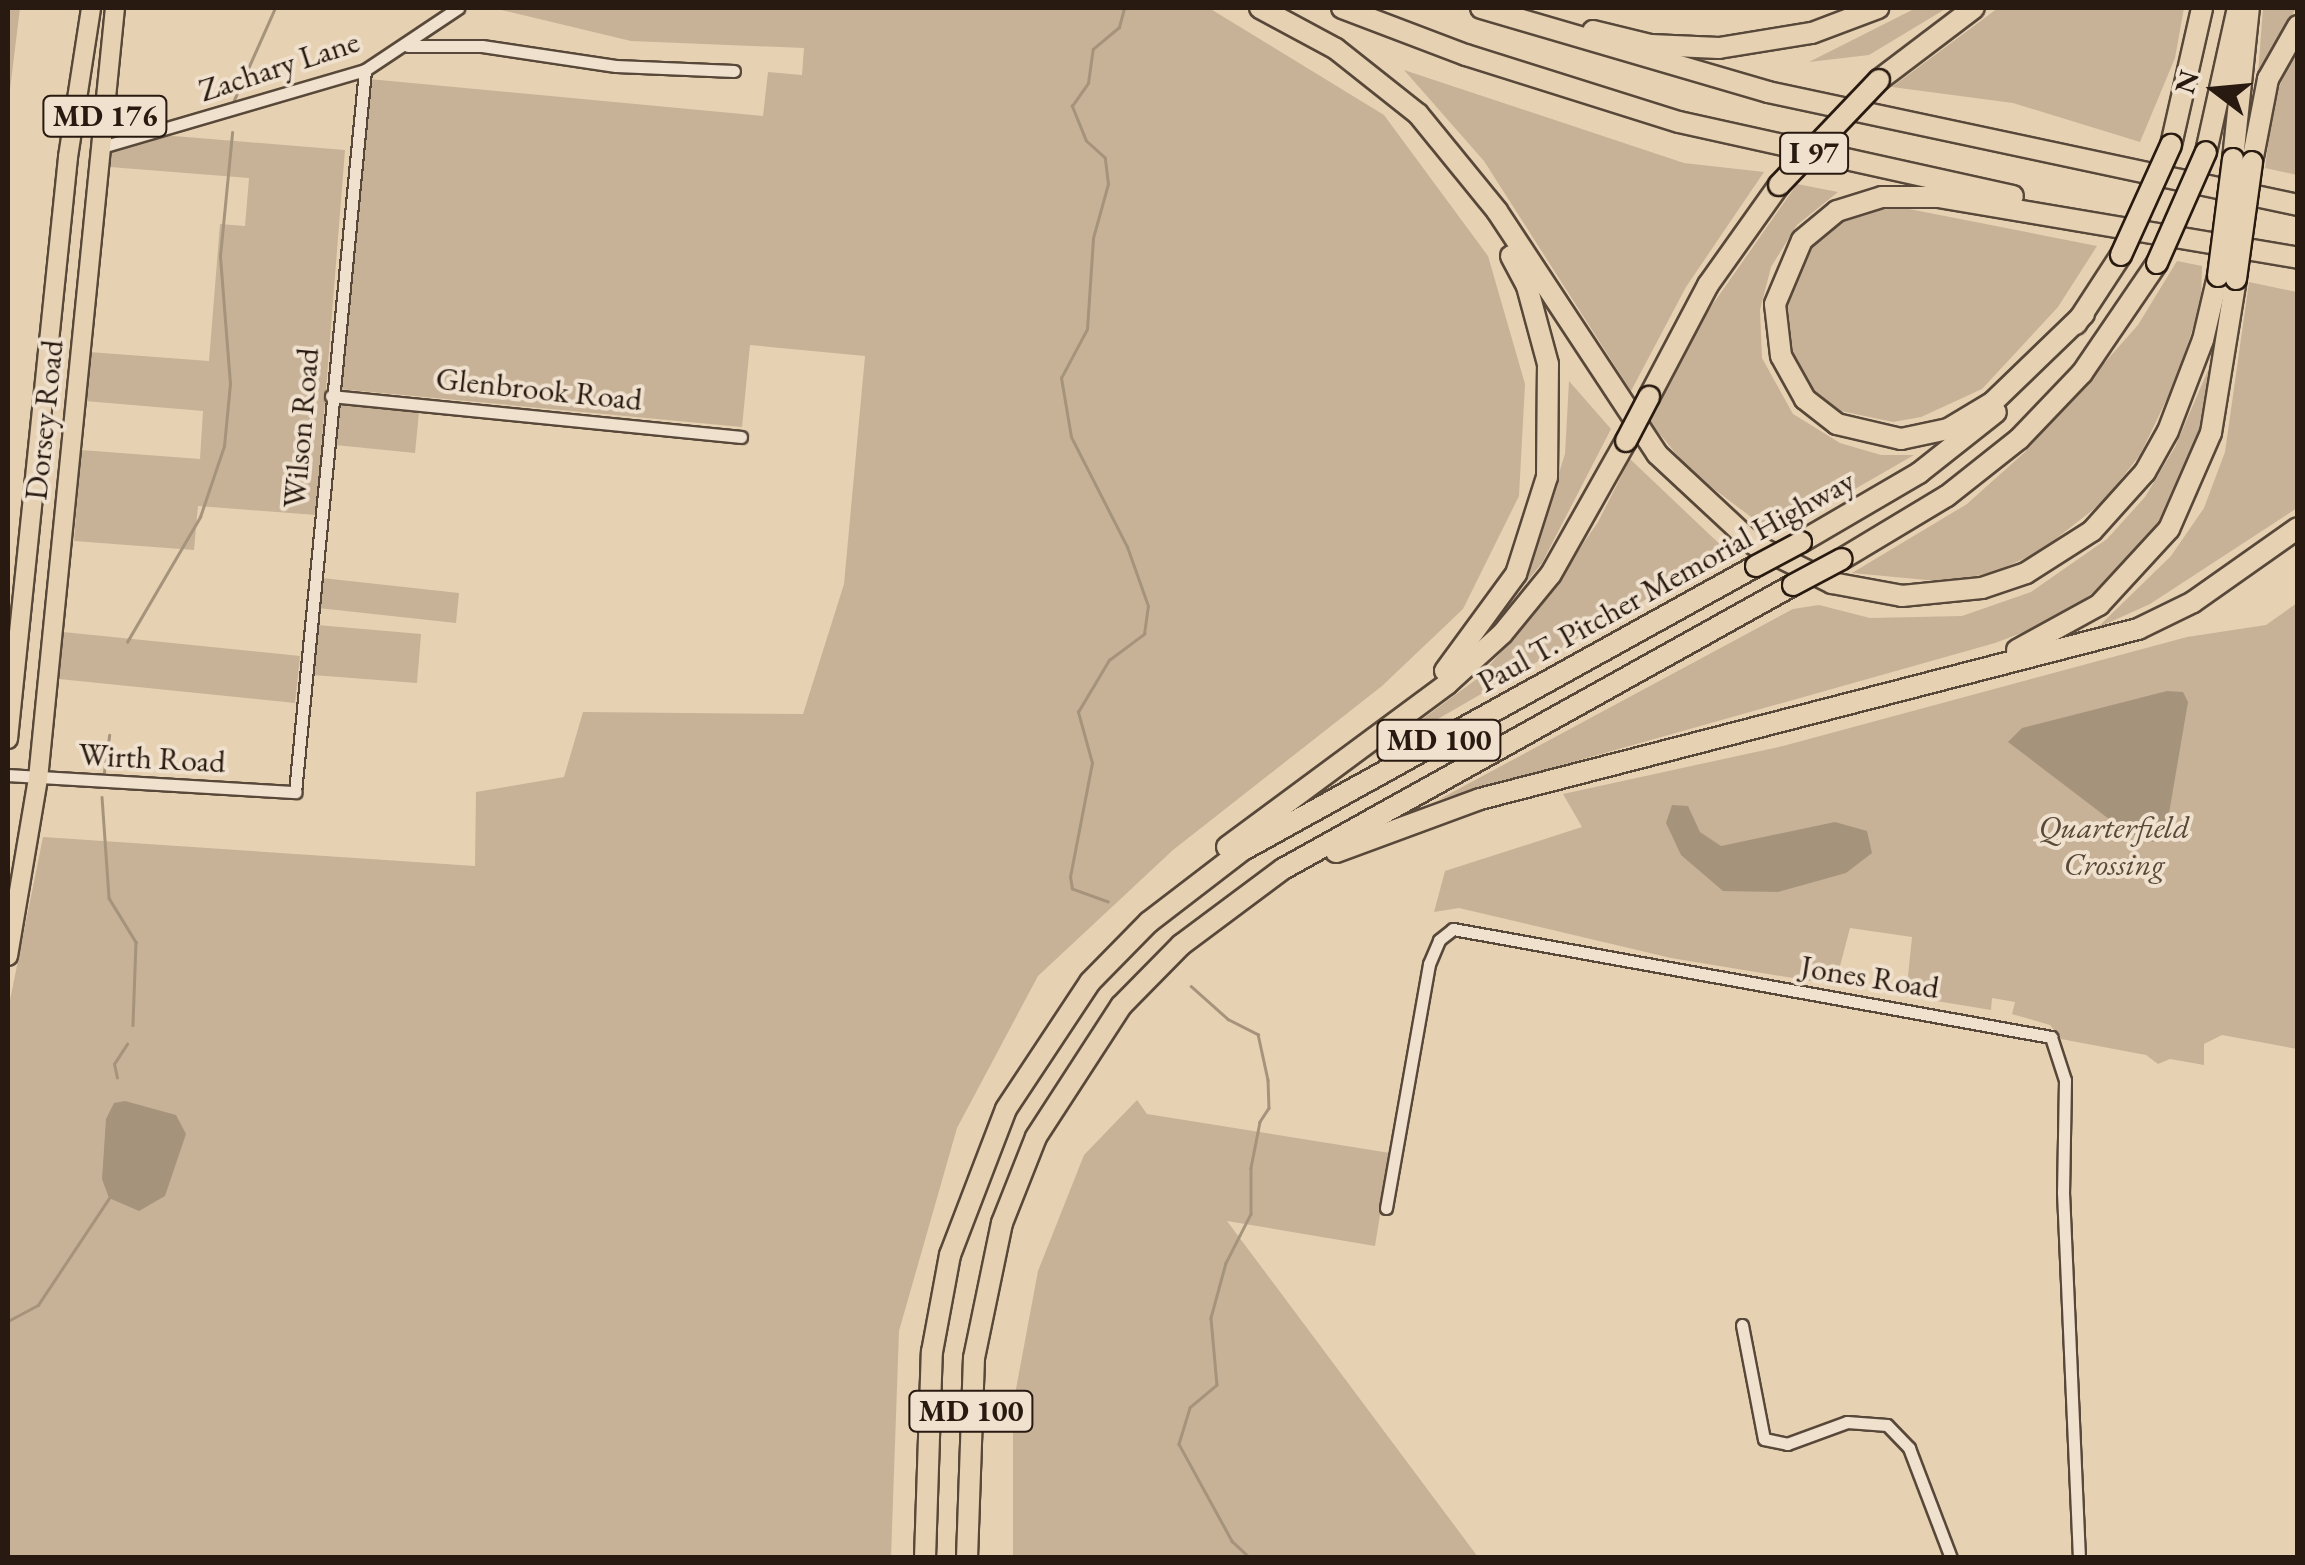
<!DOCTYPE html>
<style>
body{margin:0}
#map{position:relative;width:2305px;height:1565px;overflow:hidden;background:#e7d1b3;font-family:"EB Garamond",serif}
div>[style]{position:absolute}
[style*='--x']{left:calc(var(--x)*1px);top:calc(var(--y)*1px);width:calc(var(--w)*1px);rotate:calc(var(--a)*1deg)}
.green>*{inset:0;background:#c7b297}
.water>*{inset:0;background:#a6937c}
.stream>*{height:2.5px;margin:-1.25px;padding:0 1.25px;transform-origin:1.25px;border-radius:1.25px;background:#a6937c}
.roads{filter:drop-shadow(2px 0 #584839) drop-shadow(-2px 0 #584839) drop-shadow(0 2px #584839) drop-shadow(0 -2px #584839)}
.minor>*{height:11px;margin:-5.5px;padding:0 5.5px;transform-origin:5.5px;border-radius:5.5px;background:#efe1ce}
.primary>*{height:18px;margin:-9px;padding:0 9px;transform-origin:9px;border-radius:9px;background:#e7d1b3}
.motorway>*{height:20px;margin:-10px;padding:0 10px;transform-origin:10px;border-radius:10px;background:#e7d1b3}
.bridges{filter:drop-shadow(2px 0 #281a10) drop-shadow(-2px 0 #281a10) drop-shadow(0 2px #281a10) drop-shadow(0 -2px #281a10)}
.motorway-bridge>*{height:20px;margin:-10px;padding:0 10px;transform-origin:10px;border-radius:10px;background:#e7d1b3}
span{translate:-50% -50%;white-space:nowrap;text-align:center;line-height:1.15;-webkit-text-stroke:8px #efe1ce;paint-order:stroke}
.shield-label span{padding:2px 8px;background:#efe1ce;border:2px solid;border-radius:8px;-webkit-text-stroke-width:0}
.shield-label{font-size:30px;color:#281a10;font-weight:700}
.street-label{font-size:32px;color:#281a10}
.park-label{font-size:32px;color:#584838;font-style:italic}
.frame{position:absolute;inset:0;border:10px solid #281a10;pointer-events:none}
.north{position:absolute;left:2165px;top:40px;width:100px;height:100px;-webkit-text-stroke:8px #efe1ce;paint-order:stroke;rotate:286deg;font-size:28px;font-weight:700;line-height:40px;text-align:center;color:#281a10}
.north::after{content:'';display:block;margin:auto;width:35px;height:45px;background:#281a10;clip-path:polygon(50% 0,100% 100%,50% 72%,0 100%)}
</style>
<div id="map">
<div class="green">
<i style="clip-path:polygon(8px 8px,20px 8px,8px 106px)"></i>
<i style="clip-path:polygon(493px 8px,1209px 8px,1384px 115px,1488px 256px,1525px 384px,1519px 496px,1463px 609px,1382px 686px,1173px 850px,1038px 976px,957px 1128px,899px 1331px,891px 1557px,8px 1558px,8px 1010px,43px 837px,475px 866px,476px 792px,564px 777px,583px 712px,803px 714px,844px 584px,865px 356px,750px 345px,742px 427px,339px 389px,369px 79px,763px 116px,768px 72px,802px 75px,804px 48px,631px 41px)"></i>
<i style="clip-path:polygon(1916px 8px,1947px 8px,1869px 55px,1809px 62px)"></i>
<i style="clip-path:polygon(1998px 8px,2184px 8px,2175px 58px,2140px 142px,2013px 103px,1892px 87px)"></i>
<i style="clip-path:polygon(2263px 8px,2296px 8px,2258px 75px)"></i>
<i style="clip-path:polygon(2297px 46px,2297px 175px,2265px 168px,2274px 99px)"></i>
<i style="clip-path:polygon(1404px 70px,1684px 163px,1764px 172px,1686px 287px,1631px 391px,1484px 161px)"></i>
<i style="clip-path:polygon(113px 131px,345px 150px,316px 515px,198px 506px,194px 550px,74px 541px,81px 450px,200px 459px,203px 411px,85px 401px,89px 352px,209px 361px,220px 224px,245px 226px,249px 178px,110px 167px)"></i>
<i style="clip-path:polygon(1797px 184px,1838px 192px,1797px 225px,1771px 267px,1760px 310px,1762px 358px,1793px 414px,1811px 425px,1840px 443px,1881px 455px,1914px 455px,1775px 535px,1690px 471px,1650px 422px,1701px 321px)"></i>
<i style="clip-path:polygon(1904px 208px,2097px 246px,2058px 307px,1982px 389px,1921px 417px,1893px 422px,1836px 410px,1804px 382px,1786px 339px,1788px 291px,1805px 250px,1834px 223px,1856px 211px)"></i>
<i style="clip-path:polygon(2177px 261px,2202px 266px,2201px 304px,2175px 382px,2140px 455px,2103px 502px,2039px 552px,1994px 572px,1948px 582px,1852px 573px,1967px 504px,2025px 452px,2138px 325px)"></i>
<i style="clip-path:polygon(2249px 282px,2297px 292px,2297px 508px,2150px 604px,2097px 628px,2171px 556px,2204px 508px,2225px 452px)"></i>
<i style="clip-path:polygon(2218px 347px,2207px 414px,2156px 529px,2115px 576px,2058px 619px,1995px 643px,1438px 800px,1793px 609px,1819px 605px,1870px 618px,1962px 616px,2031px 592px,2107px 539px,2145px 497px,2175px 447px)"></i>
<i style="clip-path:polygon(1569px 381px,1611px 429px,1542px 563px,1510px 602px,1533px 556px,1565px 454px)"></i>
<i style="clip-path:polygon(339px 404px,419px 412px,415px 453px,335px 445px)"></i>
<i style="clip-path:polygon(1630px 459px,1728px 552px,1370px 758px,1478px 678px,1533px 616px,1598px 522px)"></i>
<i style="clip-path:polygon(322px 578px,459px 593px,456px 623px,318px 608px)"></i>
<i style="clip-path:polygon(2297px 603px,2297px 1049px,2222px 1035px,2204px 1044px,2204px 1065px,2170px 1059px,2158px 1064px,2146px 1055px,2061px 1039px,2050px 1025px,2012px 1014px,2015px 1002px,1992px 998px,1991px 1010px,1906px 996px,1912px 937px,1850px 928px,1835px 985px,1671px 958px,1459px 908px,1434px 912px,1445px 871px,1582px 827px,1563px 794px,1783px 746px,2187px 637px,2266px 625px)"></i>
<i style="clip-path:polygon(317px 625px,421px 634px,417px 683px,313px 675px)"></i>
<i style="clip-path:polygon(63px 632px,300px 656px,295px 703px,59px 679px)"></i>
<i style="clip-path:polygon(1137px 1100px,1147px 1114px,1390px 1153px,1375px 1246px,1227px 1221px,1478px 1557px,1013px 1558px,1013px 1405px,1038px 1271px,1084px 1155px)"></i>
</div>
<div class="water">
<i style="clip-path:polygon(2167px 691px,2183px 692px,2188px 702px,2166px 831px,2154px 842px,2126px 832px,2008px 742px,2022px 728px)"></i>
<i style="clip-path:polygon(1672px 805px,1688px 806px,1700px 832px,1721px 846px,1835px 822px,1867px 831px,1872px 853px,1846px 873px,1778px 892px,1723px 891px,1681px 855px,1666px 823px)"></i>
<i style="clip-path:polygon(125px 1101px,176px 1115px,186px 1134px,165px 1196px,139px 1211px,109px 1198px,102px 1179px,106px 1119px,114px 1103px)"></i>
</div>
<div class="stream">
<i style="--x:234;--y:100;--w:101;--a:-66"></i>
<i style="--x:127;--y:642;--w:145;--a:-59.7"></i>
<i style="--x:200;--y:517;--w:75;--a:-71.3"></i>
<i style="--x:224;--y:446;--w:62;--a:-84.5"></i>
<i style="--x:230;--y:384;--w:128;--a:-94.5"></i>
<i style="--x:220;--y:256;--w:124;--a:-84.4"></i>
<i style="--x:104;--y:772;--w:37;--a:-82"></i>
<i style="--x:102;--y:797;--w:101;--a:86"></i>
<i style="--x:109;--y:898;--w:52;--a:58.5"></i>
<i style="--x:136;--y:942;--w:83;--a:92.1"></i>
<i style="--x:1108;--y:902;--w:38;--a:-160"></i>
<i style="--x:1072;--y:889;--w:12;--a:-99"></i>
<i style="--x:1070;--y:877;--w:116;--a:-79.1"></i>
<i style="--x:1092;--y:763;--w:53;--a:-105.4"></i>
<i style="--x:1078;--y:712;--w:61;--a:-59.2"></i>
<i style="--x:1109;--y:660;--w:44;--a:-36.6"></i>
<i style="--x:1144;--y:634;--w:28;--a:-82"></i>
<i style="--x:1148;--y:606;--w:63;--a:-109.6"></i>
<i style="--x:1127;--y:547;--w:123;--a:-117"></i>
<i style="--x:1071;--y:437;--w:60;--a:-99.6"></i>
<i style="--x:1061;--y:378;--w:55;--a:-62"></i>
<i style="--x:1087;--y:329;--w:91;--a:-86.2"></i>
<i style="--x:1093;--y:238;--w:56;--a:-74.5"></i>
<i style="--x:1108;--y:184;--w:26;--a:-97"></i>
<i style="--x:1105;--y:158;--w:25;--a:-138"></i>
<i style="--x:1086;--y:141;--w:38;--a:-112"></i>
<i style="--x:1072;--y:106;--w:28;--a:-55"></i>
<i style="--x:1088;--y:83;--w:34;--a:-82"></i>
<i style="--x:1093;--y:49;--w:34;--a:-40"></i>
<i style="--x:1119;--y:27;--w:20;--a:-75"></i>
<i style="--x:1191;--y:986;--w:50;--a:41.7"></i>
<i style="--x:1228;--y:1019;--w:34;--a:27"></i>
<i style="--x:1258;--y:1034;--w:47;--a:77.7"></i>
<i style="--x:1268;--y:1080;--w:28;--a:88"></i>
<i style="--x:1269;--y:1108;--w:17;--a:123"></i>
<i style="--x:1260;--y:1122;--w:47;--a:101.1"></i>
<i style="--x:1251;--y:1168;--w:46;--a:90"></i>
<i style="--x:1251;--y:1214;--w:55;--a:117"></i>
<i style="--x:1226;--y:1263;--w:57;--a:105.3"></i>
<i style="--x:1211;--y:1318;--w:67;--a:84.9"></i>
<i style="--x:1217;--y:1385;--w:35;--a:140"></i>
<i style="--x:1190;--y:1408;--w:38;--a:107"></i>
<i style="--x:1179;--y:1444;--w:111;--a:61.3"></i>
<i style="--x:1232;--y:1541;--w:25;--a:43"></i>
<i style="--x:117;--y:1078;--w:14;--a:-102"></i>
<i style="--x:114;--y:1064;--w:24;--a:-57"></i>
<i style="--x:8;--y:1321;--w:34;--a:-28"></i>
<i style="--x:38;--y:1305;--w:128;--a:-56.4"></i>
</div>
<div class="roads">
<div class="minor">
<i style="--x:408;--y:46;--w:74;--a:0"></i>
<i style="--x:482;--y:46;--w:135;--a:8.5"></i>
<i style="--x:616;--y:66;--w:118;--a:2.4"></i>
<i style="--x:102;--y:147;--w:274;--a:-16.3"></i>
<i style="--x:365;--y:70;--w:112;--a:-33.7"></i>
<i style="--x:331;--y:396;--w:412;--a:5.7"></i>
<i style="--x:8;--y:775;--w:288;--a:3.4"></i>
<i style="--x:295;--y:792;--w:725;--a:-84.46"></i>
<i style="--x:1386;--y:1208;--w:248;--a:-80"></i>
<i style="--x:1429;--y:964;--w:26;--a:-67"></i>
<i style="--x:1439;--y:940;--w:18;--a:-38"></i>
<i style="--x:1453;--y:929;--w:608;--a:10.24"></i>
<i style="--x:2051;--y:1037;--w:45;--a:72"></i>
<i style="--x:2065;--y:1080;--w:112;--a:91"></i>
<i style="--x:2063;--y:1192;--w:366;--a:87.5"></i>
<i style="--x:1742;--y:1325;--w:116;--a:79.1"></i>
<i style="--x:1764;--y:1439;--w:24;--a:12"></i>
<i style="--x:1787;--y:1444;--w:64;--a:-20.1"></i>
<i style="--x:1847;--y:1422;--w:40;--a:4.3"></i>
<i style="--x:1887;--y:1425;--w:32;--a:46"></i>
<i style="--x:1909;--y:1448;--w:118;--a:69.1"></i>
</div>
<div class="primary">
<i style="--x:8;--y:739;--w:585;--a:-84.11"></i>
<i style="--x:68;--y:157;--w:151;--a:-81.2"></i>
<i style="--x:8;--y:956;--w:180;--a:-80.4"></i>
<i style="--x:38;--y:779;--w:775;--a:-84.3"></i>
</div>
<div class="motorway">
<i style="--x:1260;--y:8;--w:86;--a:28.3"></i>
<i style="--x:1336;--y:49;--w:105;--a:38.4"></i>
<i style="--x:1418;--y:114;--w:125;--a:50.8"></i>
<i style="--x:1497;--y:211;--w:291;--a:56.6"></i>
<i style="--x:1657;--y:454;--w:134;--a:42.9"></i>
<i style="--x:1755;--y:545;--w:86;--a:26.3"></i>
<i style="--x:1832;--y:583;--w:71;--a:10.5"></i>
<i style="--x:1902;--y:596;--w:80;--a:-5.7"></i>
<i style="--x:1982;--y:588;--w:46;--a:-18.8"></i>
<i style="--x:2026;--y:573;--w:78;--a:-32.5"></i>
<i style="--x:2092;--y:531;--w:79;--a:-48.1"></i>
<i style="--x:2145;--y:472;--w:47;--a:-60.7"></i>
<i style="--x:2168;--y:431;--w:97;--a:-69"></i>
<i style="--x:2203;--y:340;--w:66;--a:-76.8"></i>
<i style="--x:1342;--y:8;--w:133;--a:20.8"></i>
<i style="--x:1466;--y:55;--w:223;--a:17.5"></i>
<i style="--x:1679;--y:122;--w:342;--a:12.5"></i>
<i style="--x:1481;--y:8;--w:299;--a:16.3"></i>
<i style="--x:1768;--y:92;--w:542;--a:12.04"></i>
<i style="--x:1593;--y:31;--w:60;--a:13.6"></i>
<i style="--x:1651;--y:45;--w:68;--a:2.5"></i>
<i style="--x:1719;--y:48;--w:94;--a:-9.2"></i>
<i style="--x:1812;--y:33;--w:71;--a:-20.7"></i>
<i style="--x:1879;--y:80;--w:119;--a:-37.2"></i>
<i style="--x:2171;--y:145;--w:140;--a:-77.2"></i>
<i style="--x:2206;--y:152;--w:148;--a:-77.5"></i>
<i style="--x:2233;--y:159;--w:152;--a:-84"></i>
<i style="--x:2252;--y:162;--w:85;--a:-79.1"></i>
<i style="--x:2268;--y:79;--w:61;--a:-60.5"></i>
<i style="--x:2084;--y:314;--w:127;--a:136"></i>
<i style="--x:1993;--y:402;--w:52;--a:149"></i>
<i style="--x:1948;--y:429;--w:48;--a:168"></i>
<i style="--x:1901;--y:439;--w:66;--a:-166.8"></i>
<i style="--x:1837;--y:424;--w:41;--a:-142"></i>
<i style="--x:1805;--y:399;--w:49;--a:-119.2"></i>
<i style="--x:1781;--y:356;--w:52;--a:-96.6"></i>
<i style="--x:1775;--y:304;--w:69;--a:-67.1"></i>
<i style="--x:1802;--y:240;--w:45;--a:-39.6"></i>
<i style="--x:1837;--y:211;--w:47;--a:-17.3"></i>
<i style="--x:1882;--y:197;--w:57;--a:0"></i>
<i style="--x:1939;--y:197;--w:364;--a:9.6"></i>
<i style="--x:2076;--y:324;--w:82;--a:-56.9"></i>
<i style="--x:1649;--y:397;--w:127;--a:-62.2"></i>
<i style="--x:1708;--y:285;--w:123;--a:-54.6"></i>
<i style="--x:1801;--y:542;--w:137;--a:-30.3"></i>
<i style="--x:1919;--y:473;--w:98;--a:-38.4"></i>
<i style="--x:1842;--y:559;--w:122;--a:-31"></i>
<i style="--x:1947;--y:496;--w:92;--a:-38.4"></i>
<i style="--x:2019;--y:439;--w:91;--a:-46.3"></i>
<i style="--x:2082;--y:373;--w:133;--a:-55.7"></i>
<i style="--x:2017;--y:650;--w:94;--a:-28.8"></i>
<i style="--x:2099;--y:605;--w:103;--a:-47.4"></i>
<i style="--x:2169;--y:529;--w:105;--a:-66.4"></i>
<i style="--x:2211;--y:433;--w:156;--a:-80.8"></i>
<i style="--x:1445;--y:671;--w:120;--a:-53.8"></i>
<i style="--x:1516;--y:574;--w:102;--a:-72.3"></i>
<i style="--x:1547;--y:477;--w:113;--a:-89.5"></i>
<i style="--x:1548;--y:364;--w:81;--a:-105.1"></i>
<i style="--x:1527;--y:286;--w:34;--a:-118"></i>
<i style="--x:1227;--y:847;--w:274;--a:-36.5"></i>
<i style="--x:1447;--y:684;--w:74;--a:-42.3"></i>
<i style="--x:1502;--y:634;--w:77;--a:-50.8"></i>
<i style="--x:1551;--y:574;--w:153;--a:-60.6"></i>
<i style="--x:1336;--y:852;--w:153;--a:-20.2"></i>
<i style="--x:1480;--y:799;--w:680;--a:-14.49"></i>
<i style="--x:2138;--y:629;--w:61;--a:-26.1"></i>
<i style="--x:2193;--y:602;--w:128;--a:-35.2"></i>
<i style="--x:925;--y:1558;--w:206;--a:-88.1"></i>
<i style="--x:932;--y:1352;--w:99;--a:-79.5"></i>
<i style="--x:950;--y:1255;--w:156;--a:-69"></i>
<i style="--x:1006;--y:1109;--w:152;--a:-56.5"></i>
<i style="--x:1090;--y:982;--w:84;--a:-45.5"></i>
<i style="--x:1149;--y:922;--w:118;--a:-37.5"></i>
<i style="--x:1243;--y:850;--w:586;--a:-28.97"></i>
<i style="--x:967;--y:1558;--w:200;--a:-88"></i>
<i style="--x:974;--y:1358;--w:138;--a:-78.3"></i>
<i style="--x:1002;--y:1223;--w:92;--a:-68.4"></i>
<i style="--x:1036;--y:1137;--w:156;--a:-57"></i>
<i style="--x:1121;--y:1006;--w:86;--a:-45.5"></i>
<i style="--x:1181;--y:945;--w:127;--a:-36.7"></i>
<i style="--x:1283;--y:869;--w:584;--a:-29.11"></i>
</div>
</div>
<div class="bridges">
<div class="motorway-bridge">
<i style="--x:1779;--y:185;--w:145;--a:-46.4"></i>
<i style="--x:2121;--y:255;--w:121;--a:-65.6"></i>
<i style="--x:2157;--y:263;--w:121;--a:-66.2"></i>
<i style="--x:2218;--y:276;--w:118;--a:-82.7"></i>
<i style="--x:2236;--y:279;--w:118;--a:-82.2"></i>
<i style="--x:1626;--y:441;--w:50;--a:-62.4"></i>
<i style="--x:1756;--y:566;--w:51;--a:-28.1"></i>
<i style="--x:1793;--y:585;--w:55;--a:-28"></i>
</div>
</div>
<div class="shield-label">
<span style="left:105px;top:116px">MD 176</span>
<span style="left:1814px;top:153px">I 97</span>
<span style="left:1439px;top:740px">MD 100</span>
<span style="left:971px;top:1411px">MD 100</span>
</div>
<div class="street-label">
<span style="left:279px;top:66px;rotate:-18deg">Zachary Lane</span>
<span style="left:539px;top:389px;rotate:6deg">Glenbrook Road</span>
<span style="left:44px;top:420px;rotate:-84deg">Dorsey Road</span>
<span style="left:301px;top:428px;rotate:-85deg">Wilson Road</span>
<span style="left:1666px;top:581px;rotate:-29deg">Paul T. Pitcher Memorial Highway</span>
<span style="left:152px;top:758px;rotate:3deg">Wirth Road</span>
<span style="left:1870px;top:977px;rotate:9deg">Jones Road</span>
</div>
<div class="park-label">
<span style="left:2114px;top:846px">Quarterfield<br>Crossing</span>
</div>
<div class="frame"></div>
<div class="north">N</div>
</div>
